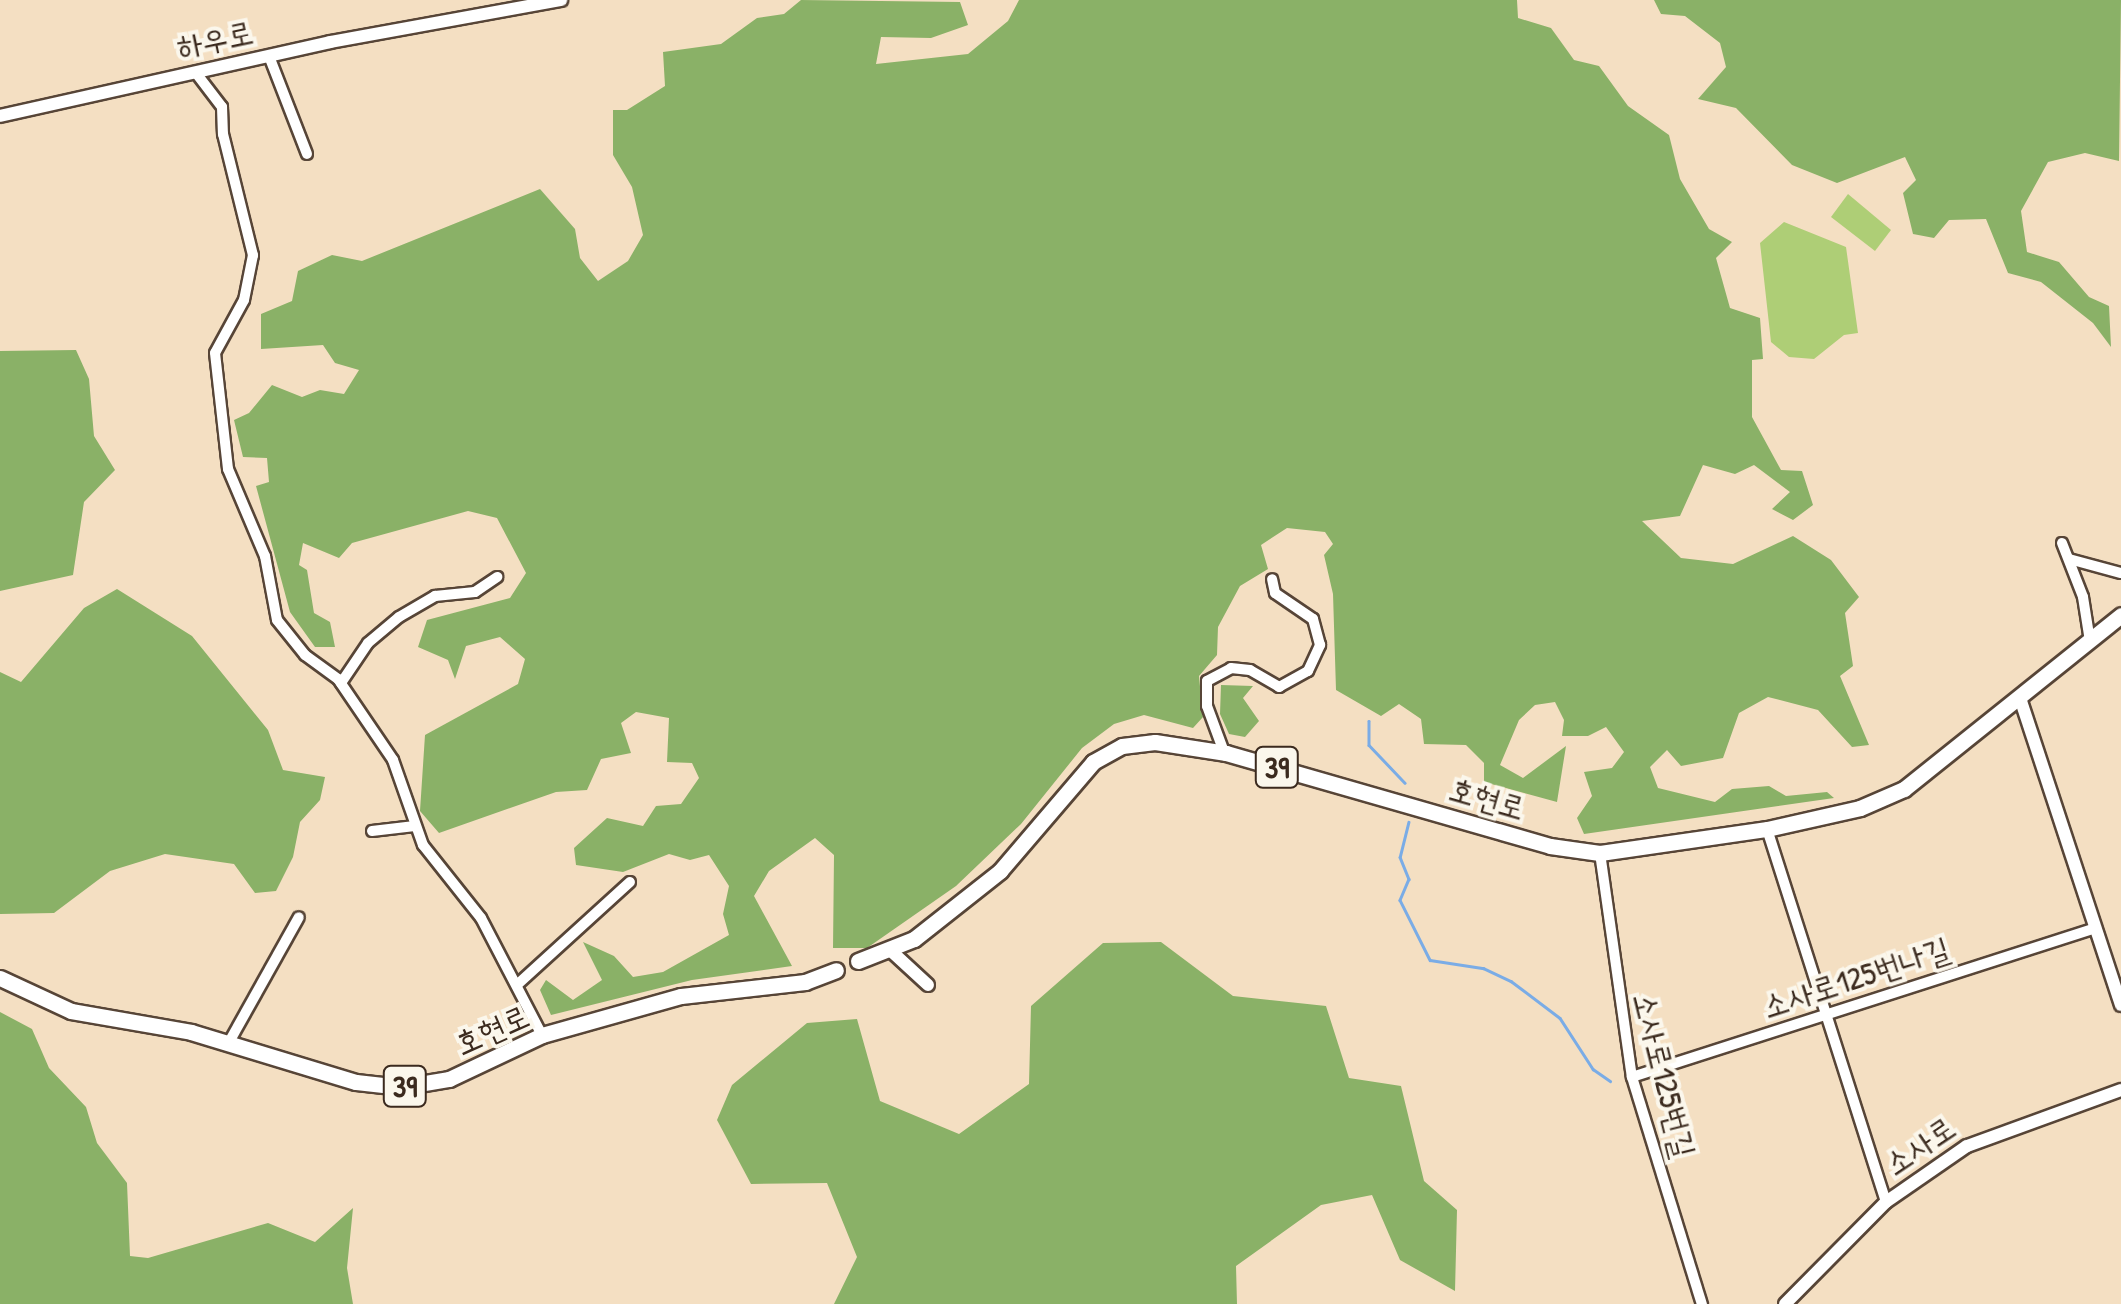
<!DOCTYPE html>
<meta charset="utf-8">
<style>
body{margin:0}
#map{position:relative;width:2121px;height:1304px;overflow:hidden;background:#f4dfc2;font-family:"Patrick Hand","Poor Story",sans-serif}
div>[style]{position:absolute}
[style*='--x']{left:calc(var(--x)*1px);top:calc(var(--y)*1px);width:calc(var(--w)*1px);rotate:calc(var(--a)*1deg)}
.green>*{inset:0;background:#aece76}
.forest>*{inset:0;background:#8ab167}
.stream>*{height:2.5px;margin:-1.25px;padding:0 1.25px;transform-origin:1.25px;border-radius:1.25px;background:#7aace6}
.roads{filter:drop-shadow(2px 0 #574537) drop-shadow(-2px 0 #574537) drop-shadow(0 2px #574537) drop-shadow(0 -2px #574537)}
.minor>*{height:10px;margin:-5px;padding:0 5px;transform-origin:5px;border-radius:5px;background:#fff}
.tertiary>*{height:12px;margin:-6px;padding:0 6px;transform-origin:6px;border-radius:6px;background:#fff}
.primary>*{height:15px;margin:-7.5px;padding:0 7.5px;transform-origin:7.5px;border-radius:7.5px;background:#fff}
span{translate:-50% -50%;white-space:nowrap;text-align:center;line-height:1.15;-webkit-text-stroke:8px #fbf7ec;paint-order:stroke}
.shield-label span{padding:2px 8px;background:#fbf7ec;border:2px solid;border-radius:8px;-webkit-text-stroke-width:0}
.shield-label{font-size:30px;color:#3b2a1e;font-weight:700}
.street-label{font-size:32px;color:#3b2a1e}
</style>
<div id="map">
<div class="green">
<i style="clip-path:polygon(1848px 194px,1891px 230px,1875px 251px,1831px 217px)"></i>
<i style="clip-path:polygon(1784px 222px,1846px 247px,1858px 333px,1844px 335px,1814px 359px,1789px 357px,1771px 342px,1760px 243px)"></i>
</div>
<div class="forest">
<i style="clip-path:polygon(801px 0,960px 2px,968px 25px,931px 38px,881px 37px,876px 64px,968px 54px,1008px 21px,1019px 0,1517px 0,1518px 18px,1551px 28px,1574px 60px,1599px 66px,1628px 106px,1669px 135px,1680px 179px,1709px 229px,1732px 242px,1716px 258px,1730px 308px,1760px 318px,1763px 359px,1752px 360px,1752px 417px,1781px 470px,1802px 471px,1813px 505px,1793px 520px,1772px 509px,1790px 492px,1754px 465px,1735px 474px,1703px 465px,1680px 516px,1642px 521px,1681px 558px,1733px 564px,1793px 536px,1831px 560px,1859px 597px,1845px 613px,1853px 666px,1840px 676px,1869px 745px,1852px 747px,1818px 710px,1768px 697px,1739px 713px,1723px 758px,1681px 766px,1667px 750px,1650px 767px,1658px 788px,1715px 802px,1732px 789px,1769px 786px,1786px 796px,1827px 792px,1834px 798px,1584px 834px,1577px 818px,1592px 796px,1584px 772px,1612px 768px,1624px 752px,1606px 727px,1588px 736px,1562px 736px,1564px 720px,1555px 702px,1535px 705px,1519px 720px,1500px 765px,1523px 778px,1566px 746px,1557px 802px,1484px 782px,1484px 763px,1466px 745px,1424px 744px,1421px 719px,1399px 704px,1381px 716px,1336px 690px,1333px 594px,1324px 555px,1333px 544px,1325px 532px,1287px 528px,1261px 545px,1268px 569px,1240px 586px,1218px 627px,1217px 655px,1199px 676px,1203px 717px,1193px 728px,1144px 715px,1114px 724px,1082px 748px,1021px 824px,956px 886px,867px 948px,833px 948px,834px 855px,815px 838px,769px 871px,754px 896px,792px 966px,692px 980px,551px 1015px,540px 990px,546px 980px,573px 1000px,602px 980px,583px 942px,614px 956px,633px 977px,663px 972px,729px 935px,723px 914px,729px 886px,709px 855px,690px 860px,669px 854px,623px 872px,576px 865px,574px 848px,607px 818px,643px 826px,656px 806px,681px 804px,699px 778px,692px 763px,667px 762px,669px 718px,636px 712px,621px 723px,631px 753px,601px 759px,587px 790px,556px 792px,439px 833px,420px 811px,425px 735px,518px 684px,525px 659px,500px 637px,466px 646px,455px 679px,448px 660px,418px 647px,427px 620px,510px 598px,526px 573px,497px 518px,468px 511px,352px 543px,339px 558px,303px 543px,299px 565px,307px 570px,314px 613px,330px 622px,335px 647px,315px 647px,290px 612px,256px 486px,269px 482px,267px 458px,243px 457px,234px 420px,249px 413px,272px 385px,302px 397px,320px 390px,344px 394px,359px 370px,335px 363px,323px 345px,261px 349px,261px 314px,292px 301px,298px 271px,332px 255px,362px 261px,540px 189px,575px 229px,580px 258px,598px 281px,628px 261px,643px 235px,632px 187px,613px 155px,613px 110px,627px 110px,665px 86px,663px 52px,721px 44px,757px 18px,784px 14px)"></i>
<i style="clip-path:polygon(1654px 0,2121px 0,2119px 161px,2085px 153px,2048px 162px,2021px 211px,2027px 252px,2059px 262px,2089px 297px,2109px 306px,2111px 347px,2093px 323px,2041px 282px,2008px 273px,1986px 219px,1949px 220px,1934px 238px,1913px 234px,1903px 193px,1916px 180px,1905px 157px,1837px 183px,1792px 165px,1736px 108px,1698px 99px,1726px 67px,1720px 43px,1685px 16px,1661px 14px)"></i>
<i style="clip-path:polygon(76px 350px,89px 379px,94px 436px,115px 470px,84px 502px,73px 575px,0 591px,0 351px)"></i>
<i style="clip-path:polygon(117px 589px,192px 636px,268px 730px,283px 770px,325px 777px,320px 800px,300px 822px,293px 857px,276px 891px,255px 893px,234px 864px,165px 854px,110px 871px,54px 913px,0 914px,0 672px,21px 682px,84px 608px)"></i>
<i style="clip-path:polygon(1221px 685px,1253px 686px,1243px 698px,1259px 721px,1245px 737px,1229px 734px,1220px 714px)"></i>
<i style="clip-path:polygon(1161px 942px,1233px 996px,1326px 1006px,1349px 1078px,1401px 1086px,1424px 1181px,1457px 1210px,1455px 1291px,1400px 1260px,1372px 1195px,1321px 1205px,1236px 1266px,1237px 1304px,834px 1304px,857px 1257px,827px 1183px,751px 1184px,717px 1120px,732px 1085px,807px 1023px,857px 1019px,880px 1101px,959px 1134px,1029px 1084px,1031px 1006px,1103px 943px)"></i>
<i style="clip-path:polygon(0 1012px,32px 1029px,49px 1068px,86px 1107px,97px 1143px,127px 1183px,130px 1256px,148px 1258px,268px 1223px,315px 1242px,353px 1208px,347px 1268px,353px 1304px,0 1304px)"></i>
</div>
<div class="stream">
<i style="--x:1369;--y:721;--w:24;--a:90"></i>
<i style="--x:1369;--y:745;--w:52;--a:46.5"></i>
<i style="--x:1409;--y:822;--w:36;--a:104"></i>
<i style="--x:1400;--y:857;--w:24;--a:68"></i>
<i style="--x:1409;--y:879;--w:23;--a:113"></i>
<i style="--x:1400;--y:900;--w:67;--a:63.4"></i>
<i style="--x:1430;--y:960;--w:54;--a:8.6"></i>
<i style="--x:1483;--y:968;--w:31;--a:25"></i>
<i style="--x:1511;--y:981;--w:61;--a:37.1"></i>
<i style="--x:1560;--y:1018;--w:61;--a:57.1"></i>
<i style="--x:1593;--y:1069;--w:21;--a:35"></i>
</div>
<div class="roads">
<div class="minor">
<i style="--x:269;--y:56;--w:105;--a:68.8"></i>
<i style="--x:196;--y:73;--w:43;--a:52.6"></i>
<i style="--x:222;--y:107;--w:27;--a:88"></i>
<i style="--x:223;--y:134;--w:125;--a:76.1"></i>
<i style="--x:253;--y:255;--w:46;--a:101.3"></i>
<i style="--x:244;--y:300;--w:60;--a:118.7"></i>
<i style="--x:215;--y:353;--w:117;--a:83.6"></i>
<i style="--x:228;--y:469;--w:95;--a:67"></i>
<i style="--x:265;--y:556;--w:65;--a:79.4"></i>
<i style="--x:277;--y:620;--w:45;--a:51.3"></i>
<i style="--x:305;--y:655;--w:41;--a:36"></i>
<i style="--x:338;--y:679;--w:98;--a:55.8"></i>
<i style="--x:393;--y:760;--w:90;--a:70.6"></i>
<i style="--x:423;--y:845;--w:93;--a:51.5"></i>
<i style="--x:481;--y:918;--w:132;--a:62.5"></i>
<i style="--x:2062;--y:543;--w:58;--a:68.7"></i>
<i style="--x:2083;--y:597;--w:45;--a:81"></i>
<i style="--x:2069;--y:559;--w:54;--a:15.1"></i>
<i style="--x:341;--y:683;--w:48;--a:-56"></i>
<i style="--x:368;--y:643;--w:40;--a:-40"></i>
<i style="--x:399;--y:617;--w:42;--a:-30.3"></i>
<i style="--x:435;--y:596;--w:40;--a:-5.7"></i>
<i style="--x:475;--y:592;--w:27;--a:-34"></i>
<i style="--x:1224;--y:752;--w:49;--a:-110.3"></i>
<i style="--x:1207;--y:706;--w:25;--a:-90"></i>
<i style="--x:1207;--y:681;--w:27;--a:-28"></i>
<i style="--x:1231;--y:668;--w:19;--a:6"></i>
<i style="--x:1250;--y:670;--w:34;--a:30"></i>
<i style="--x:1279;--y:687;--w:33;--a:-29"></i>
<i style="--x:1308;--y:671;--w:29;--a:-65"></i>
<i style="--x:1320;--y:645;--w:27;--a:-105"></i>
<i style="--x:1313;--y:619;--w:46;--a:-145.6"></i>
<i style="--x:1275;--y:593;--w:14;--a:-102"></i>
<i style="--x:1767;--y:829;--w:392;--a:72.3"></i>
<i style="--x:372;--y:831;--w:43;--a:-6.6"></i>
<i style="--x:1600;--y:853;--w:226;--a:81.9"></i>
<i style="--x:1632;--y:1077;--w:238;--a:72.9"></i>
<i style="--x:519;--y:983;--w:150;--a:-42.3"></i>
<i style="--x:228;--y:1044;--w:145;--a:-60.8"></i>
<i style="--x:1632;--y:1077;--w:487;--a:-17.8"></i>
</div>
<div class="tertiary">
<i style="--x:0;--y:116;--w:338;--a:-12.6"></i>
<i style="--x:330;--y:42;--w:235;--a:-10.3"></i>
<i style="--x:2021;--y:701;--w:320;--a:71.8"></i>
<i style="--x:889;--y:949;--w:53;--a:42.7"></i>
<i style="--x:1785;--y:1304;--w:144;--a:-45.3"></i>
<i style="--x:1886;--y:1202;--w:98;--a:-34.7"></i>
<i style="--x:1967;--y:1146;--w:164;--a:-20"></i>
</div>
<div class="primary">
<i style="--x:858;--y:961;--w:60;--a:-21.4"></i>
<i style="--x:914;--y:939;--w:110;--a:-38.3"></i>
<i style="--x:1000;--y:871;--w:143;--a:-49.5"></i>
<i style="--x:1093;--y:762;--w:33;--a:-29"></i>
<i style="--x:1122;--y:746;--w:33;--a:-7"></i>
<i style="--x:1155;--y:742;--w:72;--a:8.8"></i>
<i style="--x:1226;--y:753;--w:337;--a:16"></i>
<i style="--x:1550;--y:846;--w:50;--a:8"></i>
<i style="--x:1600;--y:853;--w:169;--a:-8.2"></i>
<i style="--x:1767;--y:829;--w:95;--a:-12.7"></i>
<i style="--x:1860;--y:808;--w:48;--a:-23.4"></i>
<i style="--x:1904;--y:789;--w:278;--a:-38.7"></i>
<i style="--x:0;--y:978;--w:78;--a:24.9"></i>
<i style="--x:71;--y:1011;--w:122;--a:9.9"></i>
<i style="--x:191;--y:1032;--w:172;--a:16.9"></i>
<i style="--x:356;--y:1082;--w:45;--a:6.3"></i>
<i style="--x:401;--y:1087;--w:49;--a:-9.5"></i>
<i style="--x:449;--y:1079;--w:103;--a:-25.3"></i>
<i style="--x:542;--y:1035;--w:144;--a:-15.7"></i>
<i style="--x:681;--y:996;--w:125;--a:-6.4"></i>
<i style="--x:805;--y:982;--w:33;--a:-21"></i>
</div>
</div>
<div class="shield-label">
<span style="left:1277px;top:767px">39</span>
<span style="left:405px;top:1086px">39</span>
</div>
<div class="street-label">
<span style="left:215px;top:40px;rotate:-12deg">하우로</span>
<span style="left:1487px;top:799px;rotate:16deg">호현로</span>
<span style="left:1856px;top:978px;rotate:-18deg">소사로125번나길</span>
<span style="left:492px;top:1030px;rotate:-24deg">호현로</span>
<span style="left:1664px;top:1075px;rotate:76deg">소사로125번길</span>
<span style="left:1920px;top:1146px;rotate:-34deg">소사로</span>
</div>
</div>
